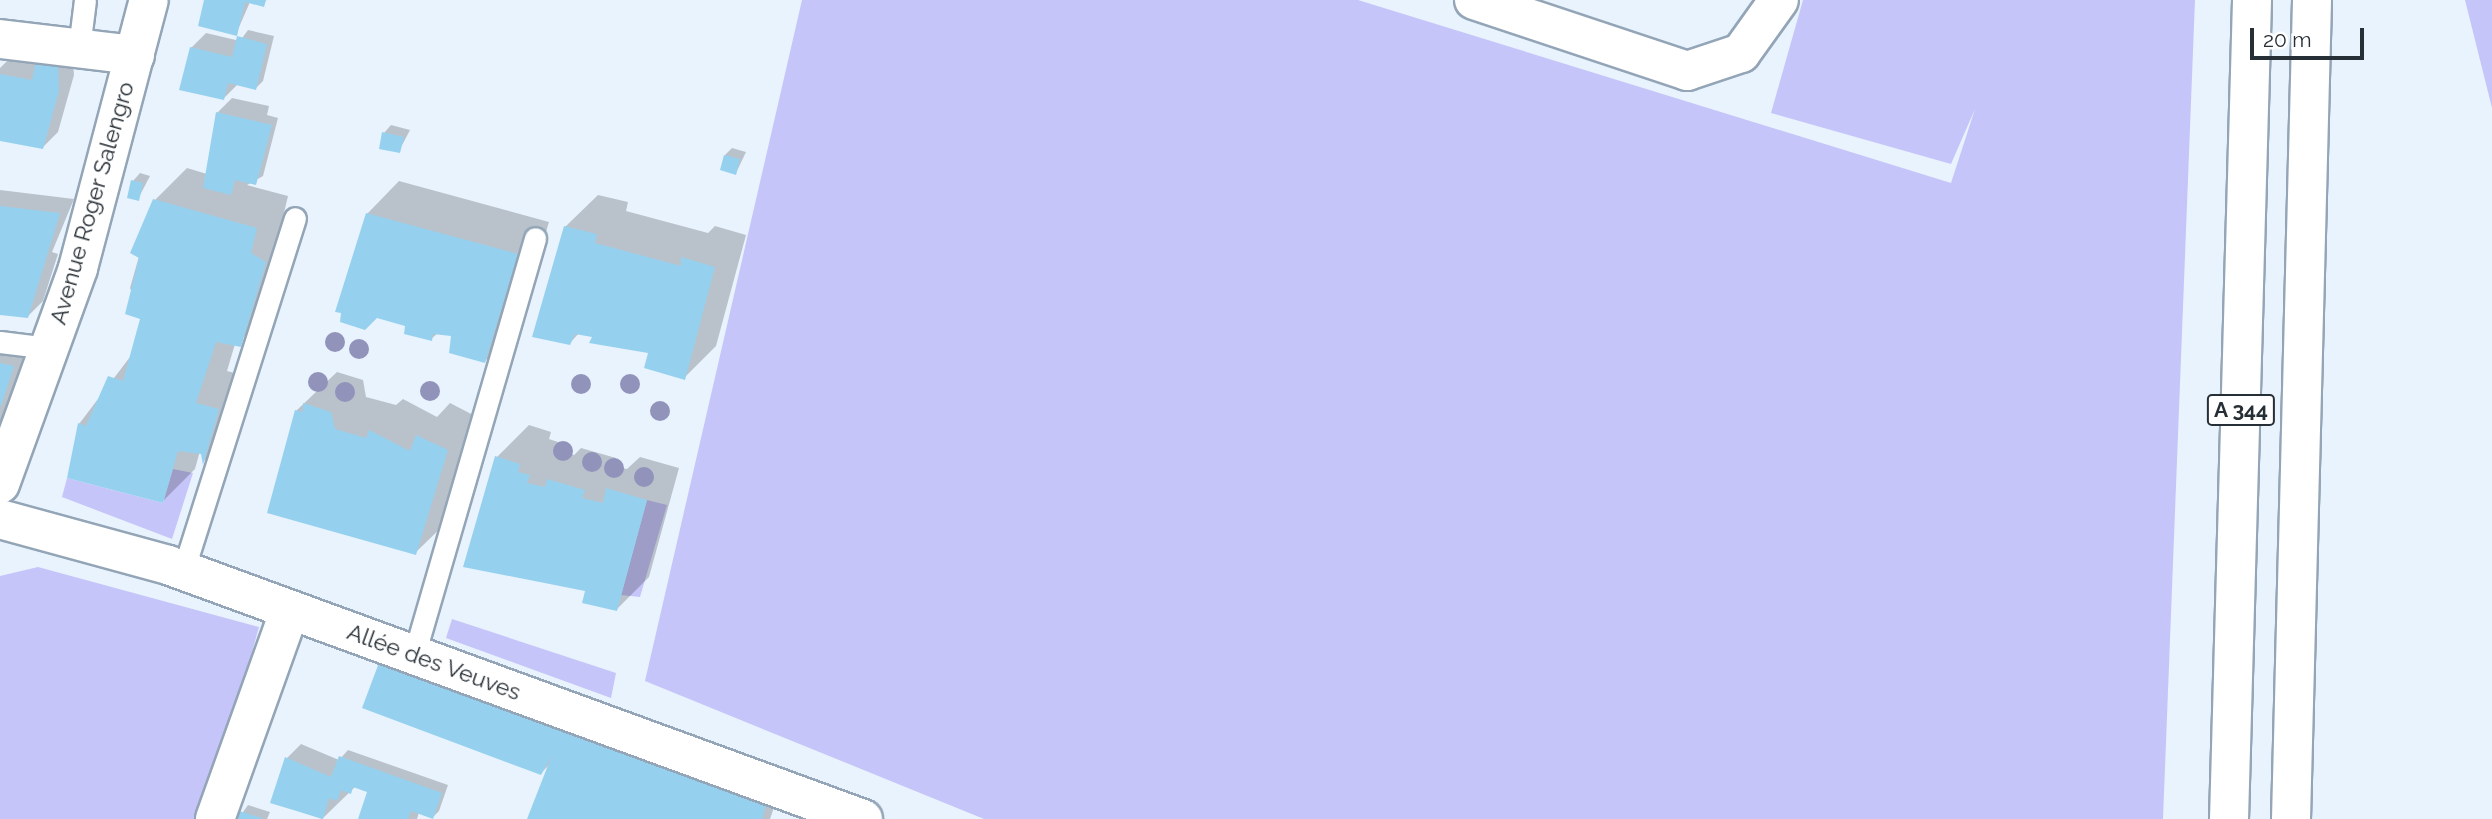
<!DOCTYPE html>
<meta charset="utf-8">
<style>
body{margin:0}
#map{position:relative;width:2492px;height:819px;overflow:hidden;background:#e8f3fe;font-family:Raleway,sans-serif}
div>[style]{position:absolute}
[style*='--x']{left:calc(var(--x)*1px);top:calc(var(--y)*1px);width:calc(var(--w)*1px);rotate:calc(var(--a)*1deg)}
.green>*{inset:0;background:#c6c5f9}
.shadow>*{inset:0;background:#0003}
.building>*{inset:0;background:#95d1ee}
.roads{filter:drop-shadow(2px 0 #93a5b6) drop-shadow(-2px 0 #93a5b6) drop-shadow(0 2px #93a5b6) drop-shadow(0 -2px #93a5b6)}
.service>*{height:21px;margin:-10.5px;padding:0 10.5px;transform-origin:10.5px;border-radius:10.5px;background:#fff}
.minor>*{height:38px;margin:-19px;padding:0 19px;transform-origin:19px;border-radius:19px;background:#fff}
.tertiary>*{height:38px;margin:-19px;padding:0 19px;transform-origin:19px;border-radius:19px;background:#fff}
.motorway>*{height:38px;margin:-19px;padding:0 19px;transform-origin:19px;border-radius:19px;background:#fff}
.trees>*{width:20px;height:20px;margin:-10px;border-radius:50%;background:#9193bb}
span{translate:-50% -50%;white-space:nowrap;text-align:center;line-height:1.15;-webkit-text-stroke:6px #fff;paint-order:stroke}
.shield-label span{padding:2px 5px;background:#fff;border:2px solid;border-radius:5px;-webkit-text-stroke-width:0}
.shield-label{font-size:21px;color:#272f36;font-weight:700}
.street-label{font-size:23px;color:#272f36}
.scale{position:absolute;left:2250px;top:28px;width:114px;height:32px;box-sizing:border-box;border:4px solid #272f36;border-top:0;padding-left:9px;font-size:21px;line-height:24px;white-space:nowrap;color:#272f36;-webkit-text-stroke:5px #fff;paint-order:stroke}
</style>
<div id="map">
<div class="green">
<i style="clip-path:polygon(802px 0,1358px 0,1951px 183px,1975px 109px,1951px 164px,1771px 113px,1803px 0,2195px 0,2163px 819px,984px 819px,645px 681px)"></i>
<i style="clip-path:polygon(2465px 0,2492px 0,2492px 108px)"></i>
<i style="clip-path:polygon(173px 469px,193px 473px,172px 539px,62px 497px,67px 478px,163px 503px)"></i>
<i style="clip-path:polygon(647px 500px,667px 505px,640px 597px,621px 595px)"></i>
<i style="clip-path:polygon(38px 567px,259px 627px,206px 819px,0 819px,0 576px)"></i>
<i style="clip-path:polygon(452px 619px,616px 673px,611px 698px,446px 638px)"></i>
</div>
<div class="shadow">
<i style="clip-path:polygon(206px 0,268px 0,250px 2px,236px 34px)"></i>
<i style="clip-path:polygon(248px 30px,274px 36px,263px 81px,256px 88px,238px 84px,224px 98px,191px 48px,206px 33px,240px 41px)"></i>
<i style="clip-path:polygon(72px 49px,74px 75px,58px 132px,43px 147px,0 139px,0 68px,9px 59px,37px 64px)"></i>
<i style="clip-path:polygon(232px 98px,269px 106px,267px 115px,278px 118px,263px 176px,247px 185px,288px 196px,282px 221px,297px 229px,273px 313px,235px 344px,227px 371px,250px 377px,234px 431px,204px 461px,201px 447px,195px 469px,163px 501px,79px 424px,133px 353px,143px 318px,130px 288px,155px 200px,187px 168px,207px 174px,218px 112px)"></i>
<i style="clip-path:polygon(391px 125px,410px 130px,399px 151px,384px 133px)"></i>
<i style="clip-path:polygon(732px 148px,746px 152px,736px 173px,725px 155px)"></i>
<i style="clip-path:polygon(140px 173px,150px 176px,138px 199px,133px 181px)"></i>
<i style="clip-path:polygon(399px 181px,549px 222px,517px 329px,485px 361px,453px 335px,438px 333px,431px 339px,407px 324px,367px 214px)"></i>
<i style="clip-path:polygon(0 190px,74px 199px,52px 252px,58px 254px,43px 301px,28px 316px,0 313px)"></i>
<i style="clip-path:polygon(598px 195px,628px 202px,626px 211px,708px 233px,715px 226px,746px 235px,716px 346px,684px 378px,651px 351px,579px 333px,570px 343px,565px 227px)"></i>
<i style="clip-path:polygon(0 348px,27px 351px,0 423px)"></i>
<i style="clip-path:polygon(337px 372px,363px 380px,366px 397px,396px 405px,403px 399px,437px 417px,450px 403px,479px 418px,448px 521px,415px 553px,296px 411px)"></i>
<i style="clip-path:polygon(529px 425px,551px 432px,549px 439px,561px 443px,558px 450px,574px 455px,581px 448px,616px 458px,613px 466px,627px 469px,640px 457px,679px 468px,649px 577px,617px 609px,587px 590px,497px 457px)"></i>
<i style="clip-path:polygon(364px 707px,781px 787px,770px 819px,529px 819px,550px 764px,541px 773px)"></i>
<i style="clip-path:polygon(301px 744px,339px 760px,348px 750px,448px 785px,439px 811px,432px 818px,419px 812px,417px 819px,359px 819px,370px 791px,356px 786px,322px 819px,272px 802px,287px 758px)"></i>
<i style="clip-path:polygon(248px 805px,270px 812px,267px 819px,238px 819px)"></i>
</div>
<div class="building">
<i style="clip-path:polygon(204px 0,266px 0,264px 7px,245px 2px,237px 36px,198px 26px)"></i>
<i style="clip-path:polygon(237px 36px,267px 44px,256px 90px,228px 83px,224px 100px,179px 90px,190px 47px,232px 57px)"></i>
<i style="clip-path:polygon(36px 61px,58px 63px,59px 91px,43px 149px,0 141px,0 74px,32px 80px)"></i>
<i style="clip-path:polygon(216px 112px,272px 125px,256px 185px,235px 180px,231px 195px,203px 188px)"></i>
<i style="clip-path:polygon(382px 132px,404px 137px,400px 153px,379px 149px)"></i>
<i style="clip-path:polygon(724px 155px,740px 159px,736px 175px,720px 170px)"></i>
<i style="clip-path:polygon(131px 180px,143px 183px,139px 201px,127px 198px)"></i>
<i style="clip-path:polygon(153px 199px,257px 228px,251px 253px,266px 262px,241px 347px,216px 342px,196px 403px,219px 409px,203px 465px,201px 454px,178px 451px,163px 503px,67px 478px,78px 423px,86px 426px,108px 376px,123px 381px,140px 319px,125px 314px,139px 258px,130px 253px)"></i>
<i style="clip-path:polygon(0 206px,60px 213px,28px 318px,0 315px)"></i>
<i style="clip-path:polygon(366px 213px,518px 254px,485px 363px,449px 353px,451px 336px,433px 334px,432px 341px,404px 334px,405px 326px,377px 318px,365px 330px,340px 322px,341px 313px,335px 312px)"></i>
<i style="clip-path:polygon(564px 226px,597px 234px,595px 243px,681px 266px,681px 257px,715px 267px,685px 380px,644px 368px,648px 353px,589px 343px,592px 337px,575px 334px,570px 345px,532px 337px)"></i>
<i style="clip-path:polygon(0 363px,14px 366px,1px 406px,0 406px)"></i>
<i style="clip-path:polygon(303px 403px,331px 412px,335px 429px,366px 438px,369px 430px,410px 451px,416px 435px,448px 450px,416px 555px,267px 513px,295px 410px,303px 412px)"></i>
<i style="clip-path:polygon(495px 456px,520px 464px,518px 472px,530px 475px,527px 483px,545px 487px,547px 479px,585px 490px,582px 498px,603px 503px,606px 488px,647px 500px,617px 611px,582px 603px,585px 591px,463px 567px)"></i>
<i style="clip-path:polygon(380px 660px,767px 802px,762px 819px,527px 819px,552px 755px,541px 775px,362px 708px)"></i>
<i style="clip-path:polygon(339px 756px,442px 793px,433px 819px,411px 811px,408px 819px,358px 819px,367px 792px,353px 787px,351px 794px,341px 790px,337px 801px,329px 798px,323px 819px,270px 803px,285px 757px,331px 777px)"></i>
<i style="clip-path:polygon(239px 811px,262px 818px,262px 819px,236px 819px)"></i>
</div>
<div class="roads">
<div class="service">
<i style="--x:79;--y:48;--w:48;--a:-82.9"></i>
<i style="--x:0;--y:342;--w:48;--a:7.1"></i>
<i style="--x:183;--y:571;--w:370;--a:-72.4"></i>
<i style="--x:414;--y:655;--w:434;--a:-73.8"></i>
</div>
<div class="minor">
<i style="--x:1474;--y:0;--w:225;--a:18.4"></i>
<i style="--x:1687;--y:71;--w:57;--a:-18.4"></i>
<i style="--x:1741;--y:53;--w:65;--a:-54.4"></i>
<i style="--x:215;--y:819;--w:222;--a:-70.3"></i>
</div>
<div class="tertiary">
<i style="--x:0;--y:39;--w:136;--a:6.8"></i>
<i style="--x:0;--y:484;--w:230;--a:-70.1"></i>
<i style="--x:78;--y:268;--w:277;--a:-75.2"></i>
<i style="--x:0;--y:519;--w:174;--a:15.3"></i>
<i style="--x:168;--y:565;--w:740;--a:20.08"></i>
</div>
<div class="motorway">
<i style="--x:2229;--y:819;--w:819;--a:-88.39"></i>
<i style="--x:2291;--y:819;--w:819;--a:-88.53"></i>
</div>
</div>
<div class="trees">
<i style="left:335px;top:342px"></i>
<i style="left:359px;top:349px"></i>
<i style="left:318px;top:382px"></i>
<i style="left:581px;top:384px"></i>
<i style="left:630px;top:384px"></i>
<i style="left:430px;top:391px"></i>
<i style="left:345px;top:392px"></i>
<i style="left:660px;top:411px"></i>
<i style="left:563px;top:451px"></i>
<i style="left:592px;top:462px"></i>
<i style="left:614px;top:468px"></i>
<i style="left:644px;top:477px"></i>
</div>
<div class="shield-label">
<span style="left:2241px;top:410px">A 344</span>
</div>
<div class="street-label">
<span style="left:92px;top:203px;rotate:-74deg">Avenue Roger Salengro</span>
<span style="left:434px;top:662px;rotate:20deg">Allée des Veuves</span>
</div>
<div class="scale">20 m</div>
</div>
